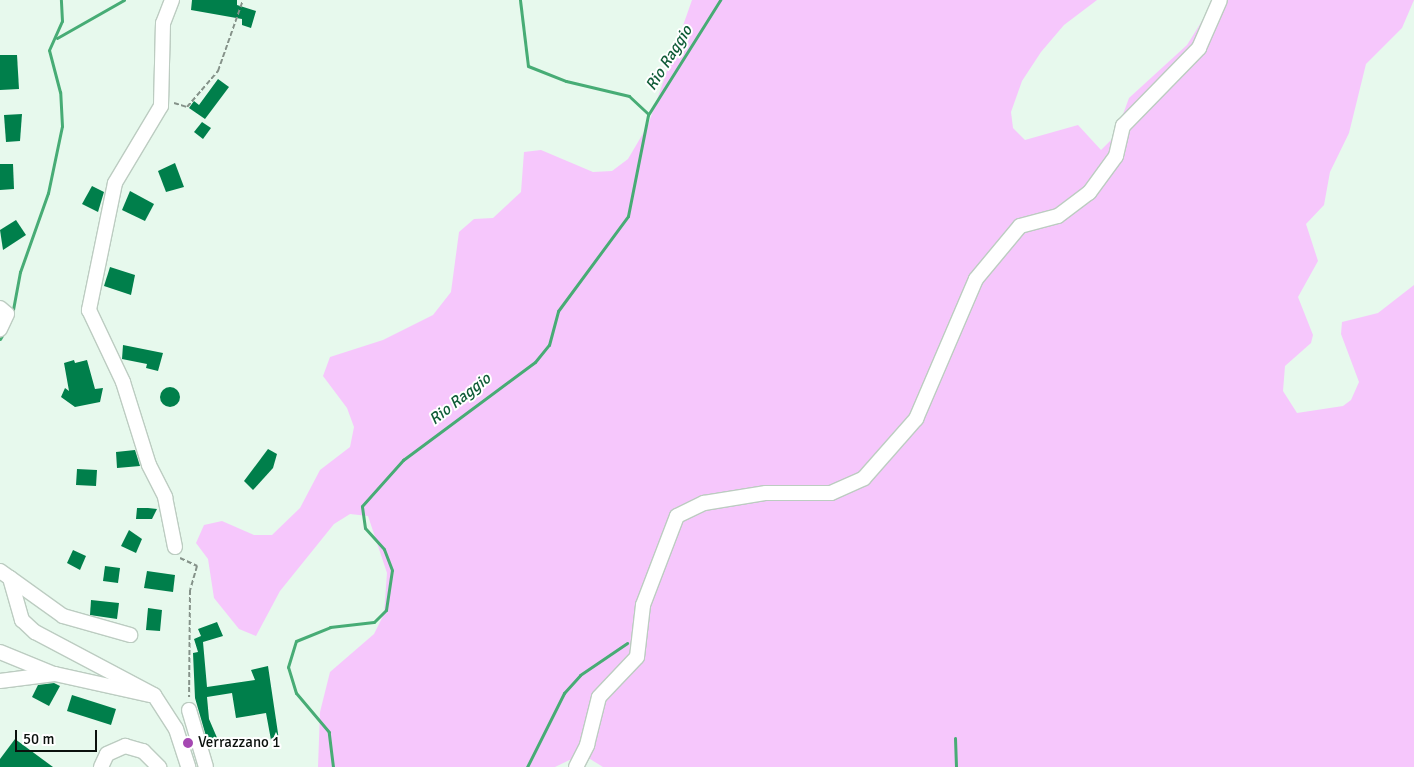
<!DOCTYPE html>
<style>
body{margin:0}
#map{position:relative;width:1414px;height:767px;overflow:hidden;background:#e7f9ed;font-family:Signika,sans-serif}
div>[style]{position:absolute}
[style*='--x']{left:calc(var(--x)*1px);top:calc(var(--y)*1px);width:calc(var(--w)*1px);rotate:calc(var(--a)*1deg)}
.green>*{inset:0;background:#f6c7fc}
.stream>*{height:3px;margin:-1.5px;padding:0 1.5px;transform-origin:1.5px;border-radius:1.5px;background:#47ac75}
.building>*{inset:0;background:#007f4b}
.round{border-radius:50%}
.path>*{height:2px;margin-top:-1px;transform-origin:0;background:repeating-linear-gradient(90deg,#859289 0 5px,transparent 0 7.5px)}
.roads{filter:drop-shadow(1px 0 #bcccc1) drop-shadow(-1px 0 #bcccc1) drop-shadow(0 1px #bcccc1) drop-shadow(0 -1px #bcccc1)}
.minor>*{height:14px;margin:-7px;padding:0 7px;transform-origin:7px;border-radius:7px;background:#fff}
.dots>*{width:14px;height:14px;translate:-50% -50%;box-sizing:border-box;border:2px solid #fff;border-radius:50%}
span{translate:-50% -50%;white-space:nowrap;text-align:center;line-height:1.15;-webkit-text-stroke:4px #fff;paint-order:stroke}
.poi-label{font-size:15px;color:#0b110d}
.left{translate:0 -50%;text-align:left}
.water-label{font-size:16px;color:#105c38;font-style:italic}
.scale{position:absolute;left:15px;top:730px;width:82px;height:22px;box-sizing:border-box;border:2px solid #0b110d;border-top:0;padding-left:6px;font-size:15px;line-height:18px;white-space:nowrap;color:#0b110d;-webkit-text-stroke:4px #fff;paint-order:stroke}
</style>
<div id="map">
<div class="green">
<i style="clip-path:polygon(692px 0,1097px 0,1064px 25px,1041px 52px,1022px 81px,1011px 112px,1013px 128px,1025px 140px,1078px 125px,1101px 150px,1115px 136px,1129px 98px,1187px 45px,1215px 0,1414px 0,1402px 28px,1366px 64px,1349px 133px,1330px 172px,1324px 205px,1306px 224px,1318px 261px,1298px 297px,1313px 335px,1311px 343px,1285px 366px,1283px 391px,1297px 413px,1343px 406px,1351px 400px,1359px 382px,1341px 334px,1342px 322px,1378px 313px,1414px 285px,1414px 767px,603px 767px,582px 754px,555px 767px,318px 767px,320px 712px,330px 672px,374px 634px,384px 614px,387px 573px,368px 516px,350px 514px,334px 524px,280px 591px,256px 636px,239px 629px,214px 598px,208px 559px,196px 543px,204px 525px,222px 521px,254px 535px,272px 535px,300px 508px,320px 470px,350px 447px,354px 427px,347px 408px,323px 376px,330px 357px,383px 340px,433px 315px,451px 292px,459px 232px,474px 219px,493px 218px,521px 192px,524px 152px,541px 150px,593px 172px,612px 171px,628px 159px,648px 125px)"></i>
</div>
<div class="stream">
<i style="--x:520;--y:0;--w:66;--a:83.1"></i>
<i style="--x:528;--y:66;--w:41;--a:21.5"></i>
<i style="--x:566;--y:81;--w:65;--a:13.4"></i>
<i style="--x:629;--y:96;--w:26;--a:43"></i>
<i style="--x:57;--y:38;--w:77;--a:-29.6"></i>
<i style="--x:12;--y:315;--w:44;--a:-79.5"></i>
<i style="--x:20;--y:272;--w:84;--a:-70.5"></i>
<i style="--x:48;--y:193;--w:68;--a:-78.2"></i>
<i style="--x:62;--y:126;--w:34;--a:-93"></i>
<i style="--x:60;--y:92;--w:43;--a:-104.7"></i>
<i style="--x:49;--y:50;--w:32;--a:-66"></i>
<i style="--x:62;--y:21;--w:21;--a:-93"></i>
<i style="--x:0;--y:339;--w:8;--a:-60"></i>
<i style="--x:955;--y:738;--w:29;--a:88"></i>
<i style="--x:333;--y:767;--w:35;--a:-97"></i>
<i style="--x:329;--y:732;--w:51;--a:-130.2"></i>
<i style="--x:296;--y:693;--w:27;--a:-107"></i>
<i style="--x:288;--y:667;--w:27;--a:-73"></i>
<i style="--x:296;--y:641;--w:37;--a:-22"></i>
<i style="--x:330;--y:627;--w:44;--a:-6.5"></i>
<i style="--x:374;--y:622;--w:17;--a:-45"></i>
<i style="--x:386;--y:610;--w:40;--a:-81.5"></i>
<i style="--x:392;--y:570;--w:22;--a:-111"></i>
<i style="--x:384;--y:549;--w:28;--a:-132"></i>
<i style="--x:365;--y:528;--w:22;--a:-98"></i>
<i style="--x:362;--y:506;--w:62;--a:-48.3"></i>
<i style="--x:403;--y:460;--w:164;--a:-36.6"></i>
<i style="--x:535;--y:362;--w:22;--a:-51"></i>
<i style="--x:549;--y:345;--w:35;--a:-75"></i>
<i style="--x:558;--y:311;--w:118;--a:-53.6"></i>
<i style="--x:628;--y:216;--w:103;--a:-78.8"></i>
<i style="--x:648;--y:115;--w:136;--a:-57.9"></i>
<i style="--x:527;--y:767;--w:83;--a:-63.4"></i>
<i style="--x:564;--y:693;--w:24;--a:-48"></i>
<i style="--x:580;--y:675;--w:57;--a:-34.2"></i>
</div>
<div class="building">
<i style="clip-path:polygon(192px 0,237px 0,237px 5px,256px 11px,251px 28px,242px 25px,242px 19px,191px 10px)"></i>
<i style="clip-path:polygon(0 55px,17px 55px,19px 89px,0 90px)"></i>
<i style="clip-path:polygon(218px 79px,229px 87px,205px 119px,189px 108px,194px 101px,199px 105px)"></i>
<i style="clip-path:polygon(22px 114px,20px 141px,6px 142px,4px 115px)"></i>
<i style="clip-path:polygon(202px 122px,211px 128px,203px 139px,194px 132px)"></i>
<i style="clip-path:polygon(175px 163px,184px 187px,166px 192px,158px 171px)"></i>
<i style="clip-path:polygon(0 164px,13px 164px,14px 189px,0 190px)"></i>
<i style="clip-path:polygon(92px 186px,104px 192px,98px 212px,82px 204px)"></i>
<i style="clip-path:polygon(130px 191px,154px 204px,145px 221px,122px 210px)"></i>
<i style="clip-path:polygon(16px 220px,26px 235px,3px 250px,0 230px)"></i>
<i style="clip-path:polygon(110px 267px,135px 275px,131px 295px,104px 286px)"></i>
<i style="clip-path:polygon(123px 345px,163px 353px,158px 371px,146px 368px,147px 364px,122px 359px)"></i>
<i style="clip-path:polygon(74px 360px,75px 363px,87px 360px,95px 389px,103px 388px,100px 402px,75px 407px,61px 397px,65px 388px,69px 391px,64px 363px)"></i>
<i class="round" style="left:160px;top:387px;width:20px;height:20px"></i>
<i style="clip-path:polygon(268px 449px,277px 454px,273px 468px,253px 490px,244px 481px)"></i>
<i style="clip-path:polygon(135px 450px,140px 466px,117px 468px,116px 452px)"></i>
<i style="clip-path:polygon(77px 469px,97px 470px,96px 486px,76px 485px)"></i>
<i style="clip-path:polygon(137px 508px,148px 508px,157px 509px,152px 519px,136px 519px)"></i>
<i style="clip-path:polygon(129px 530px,142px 539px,136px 553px,121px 546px)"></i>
<i style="clip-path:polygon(73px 550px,86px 556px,80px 570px,67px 563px)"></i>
<i style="clip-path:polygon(105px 566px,120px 568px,118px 583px,103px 581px)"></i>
<i style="clip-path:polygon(147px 571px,175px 575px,173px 592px,144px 588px)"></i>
<i style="clip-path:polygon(91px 600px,119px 603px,117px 619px,90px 615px)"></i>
<i style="clip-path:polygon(148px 608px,162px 610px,160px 631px,146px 630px)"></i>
<i style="clip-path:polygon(217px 622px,223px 636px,203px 642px,207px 687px,255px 680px,251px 670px,268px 666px,279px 740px,271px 740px,266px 713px,236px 718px,232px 693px,207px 697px,209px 719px,218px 740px,208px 743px,195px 698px,193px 653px,198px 652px,194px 639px,201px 636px,198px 629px)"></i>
<i style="clip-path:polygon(54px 683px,60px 686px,49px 706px,32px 697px,38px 685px)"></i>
<i style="clip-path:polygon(72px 695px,116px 709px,111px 725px,67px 711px)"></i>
<i style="clip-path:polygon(15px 739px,53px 767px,0 767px,0 759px)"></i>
</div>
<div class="path">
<i style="--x:174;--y:103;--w:14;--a:17"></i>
<i style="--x:187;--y:107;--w:48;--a:-49.3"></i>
<i style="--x:218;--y:71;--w:75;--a:-70.6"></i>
<i style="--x:180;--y:558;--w:19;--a:25"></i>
<i style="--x:197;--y:566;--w:25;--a:106"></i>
<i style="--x:190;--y:590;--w:107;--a:90.5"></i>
</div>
<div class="roads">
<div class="minor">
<i style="--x:172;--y:0;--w:25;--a:111"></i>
<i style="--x:163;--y:23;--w:83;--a:91.4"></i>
<i style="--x:161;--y:106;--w:90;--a:120.9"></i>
<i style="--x:115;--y:183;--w:130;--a:101.6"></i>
<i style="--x:89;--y:310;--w:80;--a:64.7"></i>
<i style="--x:123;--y:382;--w:87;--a:72.6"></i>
<i style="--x:149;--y:465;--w:36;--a:63"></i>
<i style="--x:165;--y:497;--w:51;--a:78.7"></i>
<i style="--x:0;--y:308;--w:9;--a:41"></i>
<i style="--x:7;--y:314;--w:17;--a:115"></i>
<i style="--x:0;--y:571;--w:12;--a:35"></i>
<i style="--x:10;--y:578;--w:44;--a:74.1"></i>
<i style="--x:22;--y:620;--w:18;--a:43"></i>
<i style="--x:35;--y:632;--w:135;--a:27.9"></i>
<i style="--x:154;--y:695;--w:40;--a:57.1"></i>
<i style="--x:176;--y:729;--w:40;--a:72"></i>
<i style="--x:10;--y:578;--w:65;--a:35.6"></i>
<i style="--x:63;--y:616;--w:70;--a:15.8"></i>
<i style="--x:0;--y:652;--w:58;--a:22.2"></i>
<i style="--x:0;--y:681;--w:55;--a:-7.3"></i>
<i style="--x:55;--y:674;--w:97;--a:12.5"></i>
<i style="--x:189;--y:710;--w:59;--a:73.4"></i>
<i style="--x:101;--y:767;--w:14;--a:-65"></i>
<i style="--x:107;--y:754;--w:20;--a:-24"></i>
<i style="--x:125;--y:746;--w:19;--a:16"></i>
<i style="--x:143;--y:751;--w:23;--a:45"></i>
<i style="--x:576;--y:767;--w:25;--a:-63"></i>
<i style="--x:587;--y:745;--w:49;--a:-76"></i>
<i style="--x:599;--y:697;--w:55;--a:-46.5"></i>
<i style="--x:637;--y:657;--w:52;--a:-83.4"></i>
<i style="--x:643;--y:605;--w:95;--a:-69.1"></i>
<i style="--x:677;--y:516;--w:30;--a:-26"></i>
<i style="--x:704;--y:503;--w:63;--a:-9.2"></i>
<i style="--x:766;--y:493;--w:65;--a:0"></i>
<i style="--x:831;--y:493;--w:36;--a:-24"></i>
<i style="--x:864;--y:478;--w:79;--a:-48.6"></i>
<i style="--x:916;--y:419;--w:152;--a:-66.8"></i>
<i style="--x:976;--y:279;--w:69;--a:-50.3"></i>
<i style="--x:1020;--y:226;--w:39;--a:-15"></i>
<i style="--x:1058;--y:216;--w:39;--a:-37"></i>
<i style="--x:1089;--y:193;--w:46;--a:-53.9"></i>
<i style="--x:1116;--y:156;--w:31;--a:-77"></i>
<i style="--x:1123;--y:126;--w:109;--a:-45.7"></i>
<i style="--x:1199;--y:48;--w:52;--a:-66.4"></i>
</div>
</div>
<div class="dots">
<i style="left:188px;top:743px;background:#a548b2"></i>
</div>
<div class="poi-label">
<span class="left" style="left:198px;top:743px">Verrazzano 1</span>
</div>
<div class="water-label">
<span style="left:669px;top:58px;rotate:-58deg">Rio Raggio</span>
<span style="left:460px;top:399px;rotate:-38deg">Rio Raggio</span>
</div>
<div class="scale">50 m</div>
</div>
